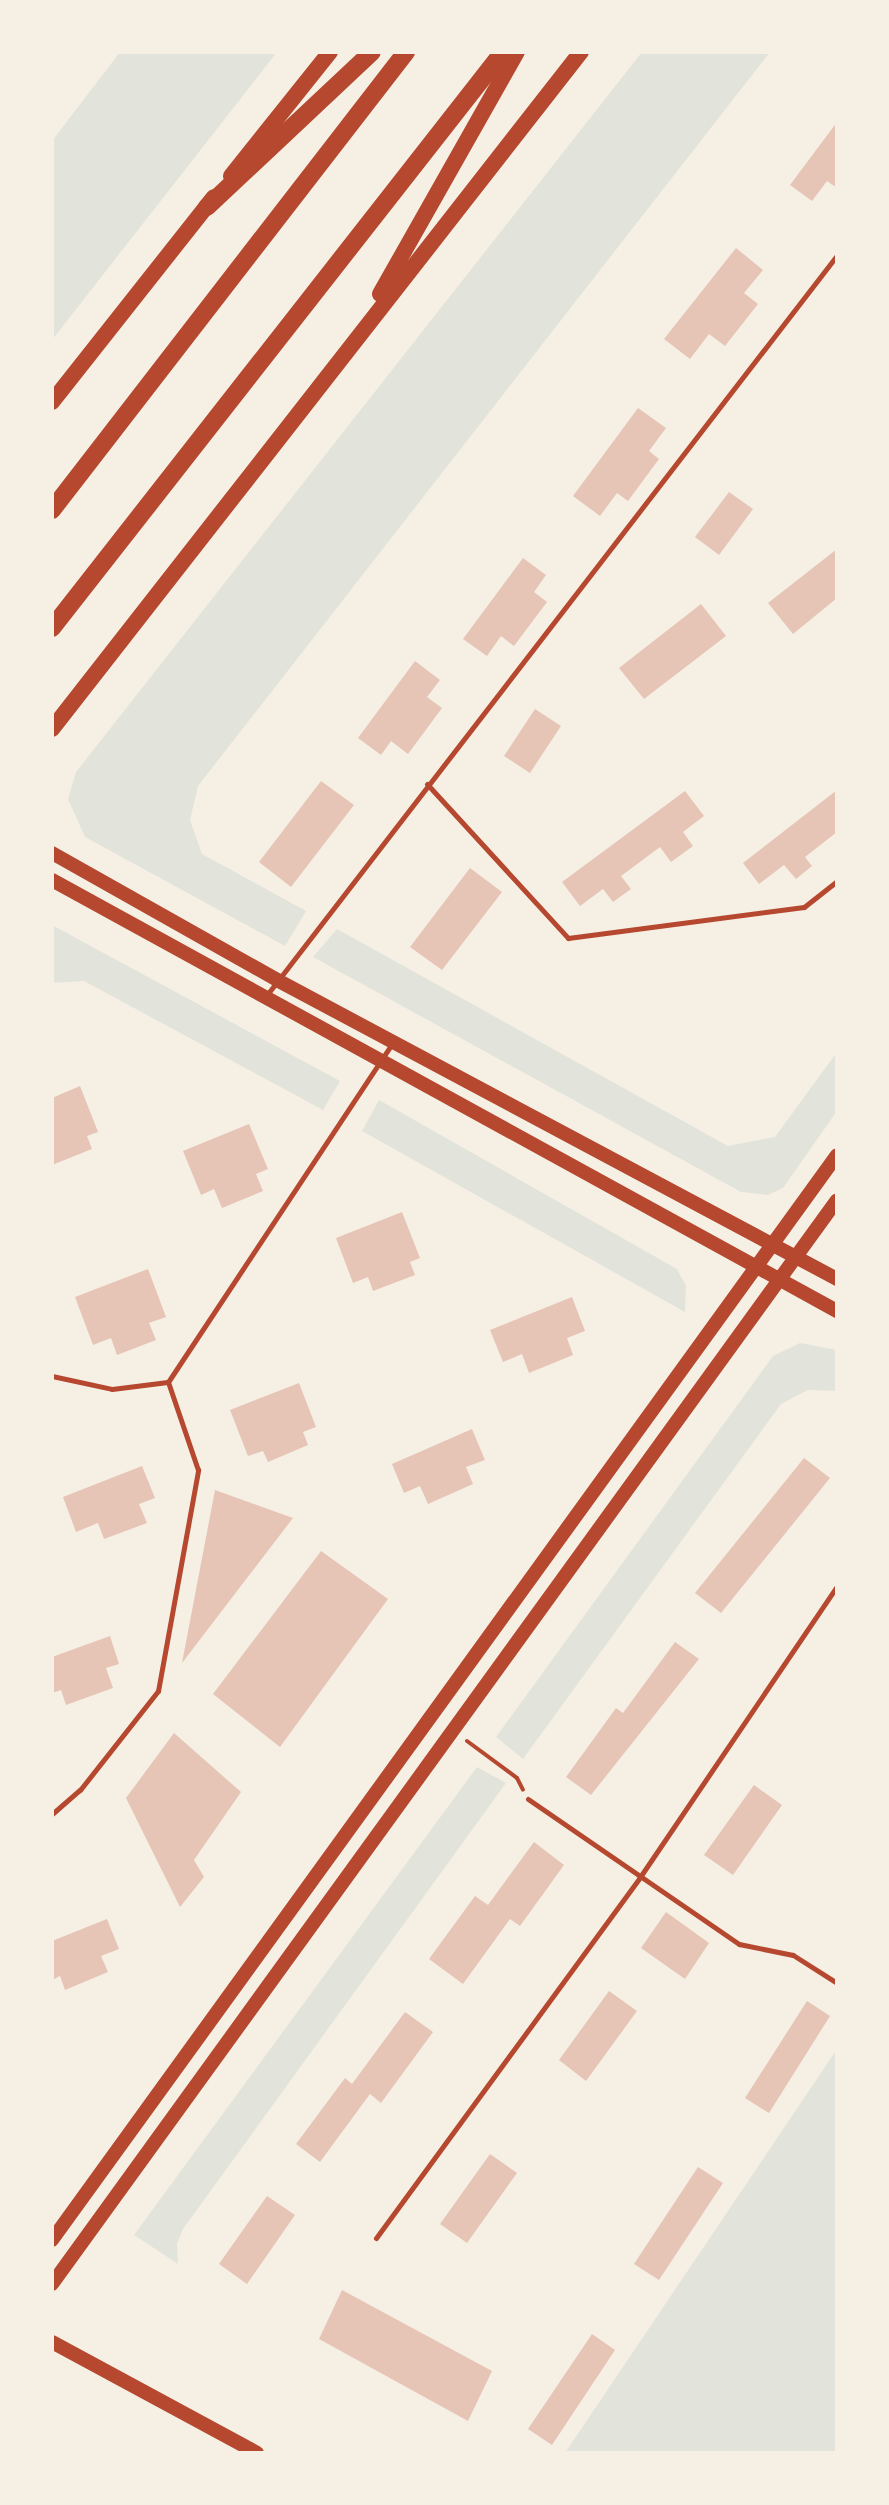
<!DOCTYPE html>
<style>
body{margin:0}
#map{position:relative;width:889px;height:2505px;overflow:hidden;background:#f6efe4;font-family:Commissioner,sans-serif}
div>[style]{position:absolute}
[style*='--x']{left:calc(var(--x)*1px);top:calc(var(--y)*1px);width:calc(var(--w)*1px);rotate:calc(var(--a)*1deg)}
.green>*{inset:0;background:#e2e4dc}
.building>*{inset:0;background:#e6c5b7}
.path>*{height:4px;margin:-2px;padding:0 2px;transform-origin:2px;border-radius:2px;background:#b5482f}
.service>*{height:5px;margin:-2.5px;padding:0 2.5px;transform-origin:2.5px;border-radius:2.5px;background:#b5482f}
.tertiary>*{height:14px;margin:-7px;padding:0 7px;transform-origin:7px;border-radius:7px;background:#b5482f}
.secondary>*{height:14px;margin:-7px;padding:0 7px;transform-origin:7px;border-radius:7px;background:#b5482f}
.primary>*{height:16px;margin:-8px;padding:0 8px;transform-origin:8px;border-radius:8px;background:#b5482f}
.trunk>*{height:18px;margin:-9px;padding:0 9px;transform-origin:9px;border-radius:9px;background:#b5482f}
span{translate:-50% -50%;white-space:nowrap;text-align:center;line-height:1.15;-webkit-text-stroke:8px #f6efe4;paint-order:stroke}
.frame{position:absolute;inset:0;border:54px solid #f6efe4;pointer-events:none}
</style>
<div id="map">
<div class="green">
<i style="clip-path:polygon(120px 52px,277px 52px,52px 340px,52px 141px)"></i>
<i style="clip-path:polygon(642px 52px,770px 52px,198px 786px,190px 820px,202px 854px,306px 911px,285px 946px,85px 837px,68px 799px,76px 772px)"></i>
<i style="clip-path:polygon(52px 925px,340px 1081px,323px 1110px,84px 981px,52px 983px)"></i>
<i style="clip-path:polygon(337px 929px,728px 1146px,775px 1137px,837px 1052px,837px 1111px,783px 1188px,768px 1195px,741px 1192px,313px 957px)"></i>
<i style="clip-path:polygon(379px 1100px,677px 1269px,686px 1286px,685px 1312px,362px 1131px)"></i>
<i style="clip-path:polygon(800px 1343px,837px 1350px,837px 1391px,808px 1390px,781px 1404px,523px 1759px,496px 1737px,773px 1356px)"></i>
<i style="clip-path:polygon(477px 1767px,506px 1783px,183px 2229px,177px 2244px,178px 2264px,134px 2235px)"></i>
<i style="clip-path:polygon(837px 2049px,837px 2453px,565px 2453px)"></i>
</div>
<div class="building">
<i style="clip-path:polygon(837px 122px,837px 188px,827px 181px,812px 201px,790px 185px)"></i>
<i style="clip-path:polygon(736px 248px,763px 270px,744px 293px,758px 304px,725px 346px,709px 334px,690px 359px,664px 339px)"></i>
<i style="clip-path:polygon(638px 408px,666px 428px,649px 451px,659px 459px,628px 501px,617px 493px,600px 516px,573px 496px)"></i>
<i style="clip-path:polygon(729px 492px,753px 509px,719px 555px,695px 537px)"></i>
<i style="clip-path:polygon(837px 549px,837px 598px,793px 634px,768px 603px)"></i>
<i style="clip-path:polygon(523px 558px,546px 575px,534px 592px,547px 602px,514px 646px,501px 636px,487px 656px,463px 639px)"></i>
<i style="clip-path:polygon(701px 604px,726px 636px,644px 699px,619px 668px)"></i>
<i style="clip-path:polygon(415px 661px,440px 680px,427px 697px,442px 708px,408px 754px,391px 741px,381px 755px,358px 738px)"></i>
<i style="clip-path:polygon(535px 709px,561px 726px,530px 773px,504px 756px)"></i>
<i style="clip-path:polygon(321px 781px,354px 805px,291px 887px,259px 862px)"></i>
<i style="clip-path:polygon(837px 790px,837px 832px,805px 857px,812px 866px,796px 879px,784px 865px,759px 884px,743px 863px)"></i>
<i style="clip-path:polygon(685px 791px,704px 816px,683px 832px,693px 846px,671px 862px,660px 847px,621px 876px,631px 889px,613px 902px,603px 889px,580px 906px,562px 882px)"></i>
<i style="clip-path:polygon(470px 868px,502px 892px,442px 970px,410px 947px)"></i>
<i style="clip-path:polygon(80px 1086px,98px 1132px,87px 1136px,92px 1149px,52px 1165px,52px 1098px)"></i>
<i style="clip-path:polygon(249px 1124px,268px 1169px,256px 1174px,263px 1191px,222px 1208px,214px 1189px,201px 1195px,183px 1151px)"></i>
<i style="clip-path:polygon(402px 1212px,420px 1258px,410px 1262px,415px 1275px,373px 1291px,368px 1277px,353px 1283px,336px 1238px)"></i>
<i style="clip-path:polygon(148px 1269px,166px 1317px,149px 1323px,156px 1340px,117px 1355px,111px 1338px,93px 1345px,75px 1297px)"></i>
<i style="clip-path:polygon(572px 1297px,585px 1331px,567px 1338px,573px 1355px,529px 1373px,522px 1354px,503px 1362px,490px 1330px)"></i>
<i style="clip-path:polygon(299px 1383px,316px 1427px,303px 1432px,308px 1445px,268px 1462px,263px 1451px,248px 1456px,230px 1410px)"></i>
<i style="clip-path:polygon(472px 1429px,485px 1460px,466px 1467px,473px 1484px,428px 1504px,420px 1486px,404px 1493px,392px 1464px)"></i>
<i style="clip-path:polygon(804px 1458px,830px 1478px,721px 1613px,695px 1593px)"></i>
<i style="clip-path:polygon(142px 1466px,155px 1498px,139px 1504px,147px 1523px,104px 1539px,98px 1523px,76px 1532px,63px 1497px)"></i>
<i style="clip-path:polygon(215px 1490px,293px 1518px,182px 1663px)"></i>
<i style="clip-path:polygon(321px 1551px,388px 1599px,280px 1747px,213px 1694px)"></i>
<i style="clip-path:polygon(110px 1636px,119px 1664px,106px 1668px,113px 1688px,66px 1705px,61px 1690px,52px 1693px,52px 1657px)"></i>
<i style="clip-path:polygon(675px 1642px,699px 1659px,591px 1795px,566px 1777px,616px 1708px,623px 1713px)"></i>
<i style="clip-path:polygon(174px 1733px,241px 1792px,194px 1860px,204px 1877px,180px 1907px,126px 1798px)"></i>
<i style="clip-path:polygon(754px 1785px,782px 1805px,733px 1875px,704px 1855px)"></i>
<i style="clip-path:polygon(534px 1842px,564px 1865px,520px 1926px,510px 1919px,463px 1984px,429px 1959px,475px 1896px,488px 1905px)"></i>
<i style="clip-path:polygon(666px 1912px,709px 1943px,685px 1979px,641px 1948px)"></i>
<i style="clip-path:polygon(107px 1919px,119px 1949px,101px 1956px,108px 1972px,65px 1990px,60px 1976px,52px 1980px,52px 1941px)"></i>
<i style="clip-path:polygon(609px 1991px,637px 2011px,586px 2081px,559px 2060px)"></i>
<i style="clip-path:polygon(807px 2001px,830px 2016px,769px 2113px,745px 2098px)"></i>
<i style="clip-path:polygon(405px 2012px,433px 2032px,381px 2103px,370px 2094px,320px 2162px,296px 2144px,345px 2078px,352px 2084px)"></i>
<i style="clip-path:polygon(490px 2154px,517px 2173px,467px 2243px,440px 2224px)"></i>
<i style="clip-path:polygon(698px 2167px,723px 2183px,659px 2280px,634px 2264px)"></i>
<i style="clip-path:polygon(267px 2196px,295px 2215px,247px 2284px,219px 2264px)"></i>
<i style="clip-path:polygon(342px 2290px,492px 2371px,468px 2421px,319px 2339px)"></i>
<i style="clip-path:polygon(592px 2334px,615px 2350px,552px 2445px,528px 2429px)"></i>
</div>
<div class="path">
<i style="--x:467;--y:1741;--w:62;--a:36.5"></i>
<i style="--x:517;--y:1778;--w:13;--a:63"></i>
</div>
<div class="service">
<i style="--x:427;--y:784;--w:209;--a:47.5"></i>
<i style="--x:568;--y:938;--w:238;--a:-7.5"></i>
<i style="--x:804;--y:907;--w:42;--a:-38.2"></i>
<i style="--x:266;--y:996;--w:935;--a:-52.38"></i>
<i style="--x:52;--y:1376;--w:61;--a:12.2"></i>
<i style="--x:112;--y:1389;--w:56;--a:-7.1"></i>
<i style="--x:168;--y:1382;--w:408;--a:-56.5"></i>
<i style="--x:528;--y:1799;--w:256;--a:34.5"></i>
<i style="--x:739;--y:1944;--w:55;--a:11.5"></i>
<i style="--x:793;--y:1955;--w:52;--a:32.5"></i>
<i style="--x:52;--y:1814;--w:37;--a:-41"></i>
<i style="--x:80;--y:1790;--w:126;--a:-51.8"></i>
<i style="--x:158;--y:1691;--w:225;--a:-79.7"></i>
<i style="--x:198;--y:1470;--w:93;--a:-108.8"></i>
<i style="--x:376;--y:2238;--w:447;--a:-53.8"></i>
<i style="--x:640;--y:1877;--w:351;--a:-55.9"></i>
</div>
<div class="tertiary">
<i style="--x:52;--y:853;--w:258;--a:29.4"></i>
<i style="--x:277;--y:980;--w:635;--a:28.1"></i>
<i style="--x:52;--y:880;--w:896;--a:28.77"></i>
<i style="--x:52;--y:2240;--w:1339;--a:-54.11"></i>
<i style="--x:52;--y:2284;--w:1338;--a:-54.09"></i>
</div>
<div class="secondary">
<i style="--x:52;--y:2342;--w:233;--a:28.4"></i>
</div>
<div class="primary">
<i style="--x:231;--y:176;--w:159;--a:-51.4"></i>
<i style="--x:380;--y:294;--w:278;--a:-60.5"></i>
<i style="--x:52;--y:402;--w:261;--a:-51.7"></i>
<i style="--x:52;--y:729;--w:859;--a:-52"></i>
</div>
<div class="trunk">
<i style="--x:207;--y:207;--w:226;--a:-43.2"></i>
<i style="--x:52;--y:510;--w:579;--a:-52.3"></i>
<i style="--x:52;--y:628;--w:732;--a:-51.94"></i>
</div>
<div class="frame"></div>
</div>
